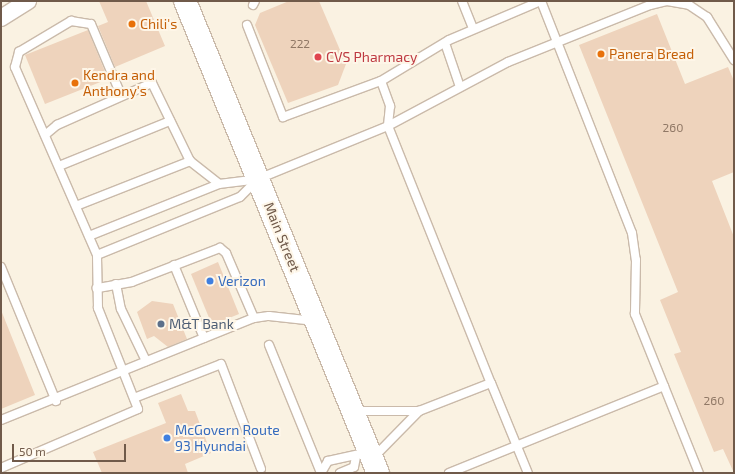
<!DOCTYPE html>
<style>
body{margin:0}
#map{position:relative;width:735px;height:474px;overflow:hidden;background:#faf2e2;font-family:"Exo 2",sans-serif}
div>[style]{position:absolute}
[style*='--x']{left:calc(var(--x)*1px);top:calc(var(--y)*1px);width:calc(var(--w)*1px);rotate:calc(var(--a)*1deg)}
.building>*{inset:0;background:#eed3bc}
.roads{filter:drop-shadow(1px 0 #cabaaa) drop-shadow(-1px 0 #cabaaa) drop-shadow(0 1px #cabaaa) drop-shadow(0 -1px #cabaaa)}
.service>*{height:8px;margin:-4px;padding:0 4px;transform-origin:4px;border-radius:4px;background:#fff}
.minor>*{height:16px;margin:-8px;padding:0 8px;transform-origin:8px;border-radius:8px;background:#fff}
.secondary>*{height:22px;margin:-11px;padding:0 11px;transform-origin:11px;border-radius:11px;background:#fff}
.dots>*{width:11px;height:11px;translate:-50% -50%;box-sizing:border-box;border:2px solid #fef6e8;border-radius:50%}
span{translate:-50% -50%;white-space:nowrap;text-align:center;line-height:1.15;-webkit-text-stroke:4px #fef6e8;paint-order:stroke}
.number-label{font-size:12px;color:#907866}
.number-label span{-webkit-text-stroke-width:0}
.food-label{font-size:14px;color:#c56008}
.left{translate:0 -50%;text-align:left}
.health-label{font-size:14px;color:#be3a42}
.street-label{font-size:14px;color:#705a4a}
.shop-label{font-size:14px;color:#366cbe}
.service-label{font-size:14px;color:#4e5e75}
.frame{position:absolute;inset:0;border:2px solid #705a4a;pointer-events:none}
.scale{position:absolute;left:12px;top:444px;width:114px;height:18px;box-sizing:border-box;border:2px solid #705a4a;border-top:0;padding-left:5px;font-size:12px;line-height:14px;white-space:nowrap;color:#705a4a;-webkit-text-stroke:3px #fef6e8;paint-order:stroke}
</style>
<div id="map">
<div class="building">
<i style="clip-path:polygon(99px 1px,146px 1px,165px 46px,115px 67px,98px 26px,108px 22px)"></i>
<i style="clip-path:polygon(289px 1px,319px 1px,346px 64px,338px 85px,288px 103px,255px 25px,260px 13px)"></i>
<i style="clip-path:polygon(657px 14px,685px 84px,728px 67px,734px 81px,734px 172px,712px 181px,734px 237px,734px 473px,723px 449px,714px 452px,674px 354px,681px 352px,660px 300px,678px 292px,579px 45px)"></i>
<i style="clip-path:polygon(88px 30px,108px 79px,45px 104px,25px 55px)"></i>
<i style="clip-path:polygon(218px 262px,239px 314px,212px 325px,191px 274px)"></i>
<i style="clip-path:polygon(152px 301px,173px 304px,187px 339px,168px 347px,154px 336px,147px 339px,137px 312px)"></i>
<i style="clip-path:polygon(1px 310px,35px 395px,1px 409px)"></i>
<i style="clip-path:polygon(181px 394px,188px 411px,195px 411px,211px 453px,185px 464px,188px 473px,102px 473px,93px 452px,166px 423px,158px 403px)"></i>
</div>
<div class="roads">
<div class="service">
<i style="--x:462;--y:1;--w:29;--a:68"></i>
<i style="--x:541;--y:1;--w:249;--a:68.6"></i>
<i style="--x:632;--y:233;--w:27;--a:82"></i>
<i style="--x:636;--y:260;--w:54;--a:91.1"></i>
<i style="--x:635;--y:314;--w:171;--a:68.1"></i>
<i style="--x:253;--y:5;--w:4;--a:-63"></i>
<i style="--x:247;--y:25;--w:99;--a:68.6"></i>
<i style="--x:283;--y:117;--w:104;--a:-20.2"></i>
<i style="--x:381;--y:81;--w:79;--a:-31.1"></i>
<i style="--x:449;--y:40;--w:100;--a:-23"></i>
<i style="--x:445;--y:43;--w:46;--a:71.2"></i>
<i style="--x:381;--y:81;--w:27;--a:70"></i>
<i style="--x:390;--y:106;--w:20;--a:96"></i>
<i style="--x:388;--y:126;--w:136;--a:-28.1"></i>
<i style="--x:508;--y:62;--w:153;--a:-21.9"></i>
<i style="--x:650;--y:5;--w:17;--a:-13"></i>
<i style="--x:667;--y:1;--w:22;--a:10"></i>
<i style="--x:689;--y:5;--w:22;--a:34"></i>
<i style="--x:707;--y:17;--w:51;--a:57.9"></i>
<i style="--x:45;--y:135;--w:16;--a:-40"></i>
<i style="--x:57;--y:125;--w:104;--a:-23.9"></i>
<i style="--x:152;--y:83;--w:87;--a:64"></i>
<i style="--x:190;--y:161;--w:37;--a:38"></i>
<i style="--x:59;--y:166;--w:120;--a:-22.1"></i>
<i style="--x:76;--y:206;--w:123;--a:-21.5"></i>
<i style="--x:89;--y:236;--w:140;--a:-21.8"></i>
<i style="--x:219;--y:184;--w:39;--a:-7"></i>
<i style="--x:258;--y:179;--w:140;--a:-22.2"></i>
<i style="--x:388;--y:126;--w:277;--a:68.2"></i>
<i style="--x:97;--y:255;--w:154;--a:-22.1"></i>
<i style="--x:240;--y:197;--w:23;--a:-45"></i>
<i style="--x:174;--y:265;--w:79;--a:67.7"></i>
<i style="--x:1;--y:267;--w:145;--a:67.7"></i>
<i style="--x:116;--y:284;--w:25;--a:79"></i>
<i style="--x:121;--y:309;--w:58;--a:64.3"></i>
<i style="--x:254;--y:318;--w:15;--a:-8"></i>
<i style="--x:269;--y:316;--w:46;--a:6.2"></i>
<i style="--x:269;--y:345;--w:138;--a:67.9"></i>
<i style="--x:134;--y:398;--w:93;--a:-21.3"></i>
<i style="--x:221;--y:364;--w:112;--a:69.1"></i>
<i style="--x:354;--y:411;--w:65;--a:0"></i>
<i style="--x:419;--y:411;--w:77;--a:-21.3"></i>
<i style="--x:491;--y:383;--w:97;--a:67.7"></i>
<i style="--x:1;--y:420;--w:273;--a:-22"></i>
<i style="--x:254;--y:318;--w:71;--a:-113.3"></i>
<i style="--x:226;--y:253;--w:8;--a:-140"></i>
<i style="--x:220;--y:248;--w:94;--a:158.9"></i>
<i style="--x:132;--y:282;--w:36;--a:170"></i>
<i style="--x:373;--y:458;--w:66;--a:-45.6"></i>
<i style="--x:1;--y:468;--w:149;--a:-23.3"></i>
<i style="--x:138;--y:409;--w:109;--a:-111.6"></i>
<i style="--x:98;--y:308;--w:53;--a:-91.1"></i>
<i style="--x:97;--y:255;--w:205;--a:-113.6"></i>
<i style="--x:15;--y:67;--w:16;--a:-75"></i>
<i style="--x:19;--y:52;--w:61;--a:-30.8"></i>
<i style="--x:71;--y:21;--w:20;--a:9"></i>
<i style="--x:91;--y:24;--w:77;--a:67.1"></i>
<i style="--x:321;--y:473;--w:14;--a:-60"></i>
<i style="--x:328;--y:461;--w:42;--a:-12.4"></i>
<i style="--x:340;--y:473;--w:15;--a:-23"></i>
<i style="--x:354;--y:467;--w:10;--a:-79"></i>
<i style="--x:449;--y:473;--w:232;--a:-22"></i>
</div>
<div class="minor">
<i style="--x:1;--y:18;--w:32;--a:-32"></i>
</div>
<div class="secondary">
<i style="--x:185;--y:1;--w:510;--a:67.76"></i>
</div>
</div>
<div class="dots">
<i style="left:132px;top:24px;background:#e8710a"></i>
<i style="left:601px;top:54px;background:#e8710a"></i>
<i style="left:318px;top:57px;background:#e0444e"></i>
<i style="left:75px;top:83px;background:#e8710a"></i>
<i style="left:210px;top:281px;background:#3f7fe0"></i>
<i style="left:161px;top:324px;background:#5c6f8a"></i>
<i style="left:167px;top:438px;background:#3f7fe0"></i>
</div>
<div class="number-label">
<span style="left:300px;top:44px">222</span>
<span style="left:673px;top:128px">260</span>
<span style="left:714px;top:401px">260</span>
</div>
<div class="food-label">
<span class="left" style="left:140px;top:24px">Chili's</span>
<span class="left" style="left:609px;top:54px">Panera Bread</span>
<span class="left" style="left:83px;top:83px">Kendra and<br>Anthony's</span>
</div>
<div class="health-label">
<span class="left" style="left:326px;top:57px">CVS Pharmacy</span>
</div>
<div class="street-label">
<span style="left:282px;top:237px;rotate:68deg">Main Street</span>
</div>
<div class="shop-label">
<span class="left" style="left:218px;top:281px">Verizon</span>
<span class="left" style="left:175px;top:438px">McGovern Route<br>93 Hyundai</span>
</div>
<div class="service-label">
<span class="left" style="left:169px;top:324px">M&amp;T Bank</span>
</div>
<div class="frame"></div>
<div class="scale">50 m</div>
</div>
